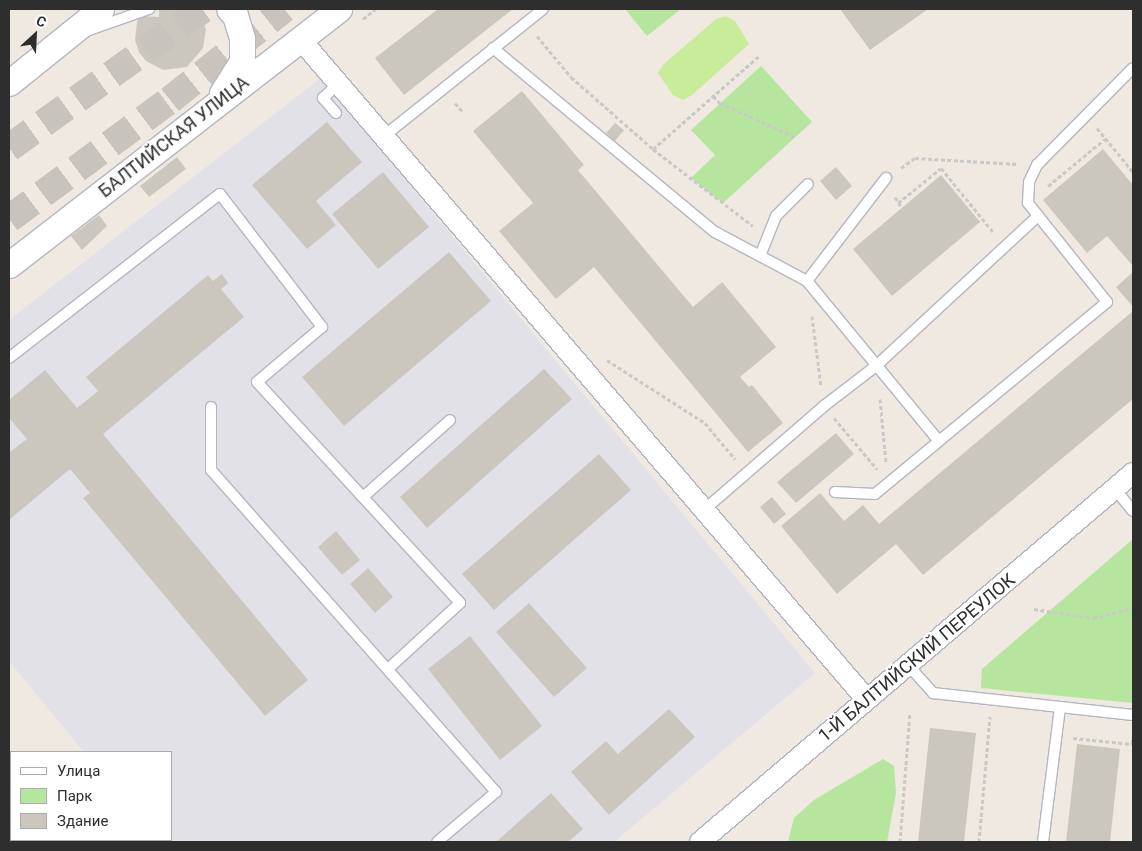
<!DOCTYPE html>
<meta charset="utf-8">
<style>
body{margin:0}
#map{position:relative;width:1142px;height:851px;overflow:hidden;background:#efe9e1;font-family:Roboto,sans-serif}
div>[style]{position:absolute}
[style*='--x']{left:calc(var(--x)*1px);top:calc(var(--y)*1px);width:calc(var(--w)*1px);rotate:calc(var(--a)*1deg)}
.industrial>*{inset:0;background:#e3e1e8}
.green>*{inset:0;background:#b6e59e}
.pitch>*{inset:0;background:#c9ec9a}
.building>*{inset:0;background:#cbc7bf}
.secondary-tunnel>*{height:28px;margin-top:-14px;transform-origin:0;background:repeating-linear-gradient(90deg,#c8c4bd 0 28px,transparent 0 42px)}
.path>*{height:3px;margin-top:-1.5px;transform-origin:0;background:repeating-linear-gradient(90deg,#c9c9c9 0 4px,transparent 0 6.5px)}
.roads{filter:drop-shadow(1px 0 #b4b7c1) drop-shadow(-1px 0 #b4b7c1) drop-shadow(0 1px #b4b7c1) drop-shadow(0 -1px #b4b7c1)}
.service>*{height:10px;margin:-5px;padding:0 5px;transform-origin:5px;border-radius:5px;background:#fff}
.minor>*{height:20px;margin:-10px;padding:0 10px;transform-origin:10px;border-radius:10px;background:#fff}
.tertiary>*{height:25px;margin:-12.5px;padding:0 12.5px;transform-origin:12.5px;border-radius:12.5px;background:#fff}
span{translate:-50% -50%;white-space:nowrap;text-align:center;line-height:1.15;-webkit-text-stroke:4px #fff;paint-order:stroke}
.street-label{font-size:18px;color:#2e2e2e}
.frame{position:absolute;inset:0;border:10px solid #2e2e2e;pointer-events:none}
.legend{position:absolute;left:10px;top:751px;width:162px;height:90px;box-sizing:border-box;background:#fff;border:1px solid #ababab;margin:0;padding:6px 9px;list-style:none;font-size:15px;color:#2e2e2e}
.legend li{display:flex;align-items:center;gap:10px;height:25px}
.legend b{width:25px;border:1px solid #ababab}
.north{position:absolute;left:10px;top:10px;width:50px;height:50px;-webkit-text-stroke:4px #fff;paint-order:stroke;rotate:25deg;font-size:14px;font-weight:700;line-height:20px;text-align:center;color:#2e2e2e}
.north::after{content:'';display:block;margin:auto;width:18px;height:22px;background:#2e2e2e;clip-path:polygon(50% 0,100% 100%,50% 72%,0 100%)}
</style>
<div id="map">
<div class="industrial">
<i style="clip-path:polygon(321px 78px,815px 673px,614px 842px,159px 842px,156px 840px,171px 840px,171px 752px,84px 752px,9px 661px,9px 320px)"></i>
</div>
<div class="green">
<i style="clip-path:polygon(625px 9px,681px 9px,647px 36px)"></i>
<i style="clip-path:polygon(761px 66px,812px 122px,723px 203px,691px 178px,715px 155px,691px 130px)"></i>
<i style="clip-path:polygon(1133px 539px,1133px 703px,981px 688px,982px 669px)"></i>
<i style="clip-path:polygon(883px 759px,894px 766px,896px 793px,887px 842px,788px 842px,794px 818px,814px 800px)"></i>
</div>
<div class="pitch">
<i style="clip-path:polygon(726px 16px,735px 21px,749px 44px,692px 95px,683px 100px,673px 95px,658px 73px,664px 64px,716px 19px)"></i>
</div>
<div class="building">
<i style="clip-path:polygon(159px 9px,195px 9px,202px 18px,206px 30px,203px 48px,187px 67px,163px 70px,146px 61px,139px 52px,135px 40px,137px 22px,140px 16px,159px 17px)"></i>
<i style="clip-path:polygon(438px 9px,513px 9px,404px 95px,375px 58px)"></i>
<i style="clip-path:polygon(840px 9px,928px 9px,870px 50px)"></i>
<i style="clip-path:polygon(522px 91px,584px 165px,578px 170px,693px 307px,722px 282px,776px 347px,740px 377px,749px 387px,752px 385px,783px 423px,748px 452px,594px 267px,556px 299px,499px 231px,533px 203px,473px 131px)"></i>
<i style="clip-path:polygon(327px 122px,362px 162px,316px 201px,336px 225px,307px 249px,252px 185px)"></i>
<i style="clip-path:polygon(615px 123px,624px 130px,615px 141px,606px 133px)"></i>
<i style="clip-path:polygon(1103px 149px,1133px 185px,1133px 266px,1107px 236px,1087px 253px,1043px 200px)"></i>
<i style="clip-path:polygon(177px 157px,186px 169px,149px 197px,140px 186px)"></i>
<i style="clip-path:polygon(836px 167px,852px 186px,836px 200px,820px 181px)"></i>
<i style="clip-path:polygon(383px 172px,429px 227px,378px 269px,332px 214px)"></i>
<i style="clip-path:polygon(941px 175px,980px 222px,892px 296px,853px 249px)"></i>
<i style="clip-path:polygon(99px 215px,107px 226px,82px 250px,71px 236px)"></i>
<i style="clip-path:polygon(449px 252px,491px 301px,344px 426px,302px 377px)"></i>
<i style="clip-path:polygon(1133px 272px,1133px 307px,1116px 287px)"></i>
<i style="clip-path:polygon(222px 274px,228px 283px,221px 289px,244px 317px,103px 434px,308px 680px,265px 716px,83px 498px,90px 493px,70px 469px,9px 520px,9px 451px,10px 452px,27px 439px,9px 418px,9px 400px,45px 370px,77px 408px,98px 391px,86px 377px,208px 275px,213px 281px)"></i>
<i style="clip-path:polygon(1133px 311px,1133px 399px,923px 575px,896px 544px,837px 594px,781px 526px,820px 493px,844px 521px,863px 505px,879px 524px)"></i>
<i style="clip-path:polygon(544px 369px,572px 399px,427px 528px,400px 497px)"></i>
<i style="clip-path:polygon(836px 433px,854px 454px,796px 503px,777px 482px)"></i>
<i style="clip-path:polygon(599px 454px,631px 490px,494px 610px,462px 574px)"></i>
<i style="clip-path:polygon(772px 497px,786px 514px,774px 524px,760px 507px)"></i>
<i style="clip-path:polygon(336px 531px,360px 560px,342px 575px,318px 547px)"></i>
<i style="clip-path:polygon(368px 568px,393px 597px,375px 613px,350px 584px)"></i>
<i style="clip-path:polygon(529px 603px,587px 668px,554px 697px,496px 632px)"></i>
<i style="clip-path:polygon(470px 636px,542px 726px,500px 760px,428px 669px)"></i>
<i style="clip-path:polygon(669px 709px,695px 737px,609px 815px,571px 772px,606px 741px,618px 754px)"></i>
<i style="clip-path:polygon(930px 728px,976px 733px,964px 842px,918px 842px)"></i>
<i style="clip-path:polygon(1077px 744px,1120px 749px,1110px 842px,1066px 842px)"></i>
<i style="clip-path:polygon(551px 793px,583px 829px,568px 842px,496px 842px)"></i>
</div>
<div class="secondary-tunnel">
<i style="--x:9;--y:148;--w:239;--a:-35.6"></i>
<i style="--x:9;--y:219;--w:200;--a:-36.5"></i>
<i style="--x:170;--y:100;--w:146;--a:-38.6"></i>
</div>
<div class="path">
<i style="--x:363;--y:19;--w:16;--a:-38"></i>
<i style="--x:537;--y:36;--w:53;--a:50.3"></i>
<i style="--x:571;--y:77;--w:109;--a:41.3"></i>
<i style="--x:653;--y:149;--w:126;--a:37.6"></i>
<i style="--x:713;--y:96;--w:10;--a:45"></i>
<i style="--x:720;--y:103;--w:82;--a:24.4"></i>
<i style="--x:455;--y:103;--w:11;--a:49"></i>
<i style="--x:1097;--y:128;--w:57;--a:50.7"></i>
<i style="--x:653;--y:149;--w:142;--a:-41.3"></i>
<i style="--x:901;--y:168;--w:17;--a:-36"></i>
<i style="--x:915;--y:158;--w:104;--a:3.3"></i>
<i style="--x:1048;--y:186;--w:74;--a:-39.5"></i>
<i style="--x:895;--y:197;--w:13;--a:58"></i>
<i style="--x:898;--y:203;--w:55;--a:-39.1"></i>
<i style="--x:941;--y:168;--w:84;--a:50.8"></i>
<i style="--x:812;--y:316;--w:71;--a:82.7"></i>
<i style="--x:607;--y:360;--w:117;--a:32.7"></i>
<i style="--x:705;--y:423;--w:47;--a:50.2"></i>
<i style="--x:880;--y:399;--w:63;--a:84.6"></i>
<i style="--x:834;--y:418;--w:67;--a:49.9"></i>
<i style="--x:1034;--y:609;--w:60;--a:8.7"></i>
<i style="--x:1093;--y:618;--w:41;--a:-14"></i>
<i style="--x:1073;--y:738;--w:59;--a:5.8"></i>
<i style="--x:1132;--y:744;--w:7;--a:-82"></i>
<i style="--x:900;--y:842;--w:130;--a:-85.6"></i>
<i style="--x:979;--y:842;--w:126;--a:-85"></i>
</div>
<div class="roads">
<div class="service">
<i style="--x:89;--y:30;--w:64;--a:-19.3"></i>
<i style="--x:493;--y:48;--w:288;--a:39.7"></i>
<i style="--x:715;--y:232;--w:104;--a:28"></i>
<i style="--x:807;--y:281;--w:207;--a:50.5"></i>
<i style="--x:939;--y:441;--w:218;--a:-39.6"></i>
<i style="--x:1107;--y:302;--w:127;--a:-128.6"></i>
<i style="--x:1028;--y:203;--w:21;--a:-87"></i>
<i style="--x:1029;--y:182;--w:19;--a:-65"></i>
<i style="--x:1037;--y:165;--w:136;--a:-45.3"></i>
<i style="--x:336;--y:113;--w:20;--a:-131"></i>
<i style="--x:323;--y:98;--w:22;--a:-43"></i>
<i style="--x:384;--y:136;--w:203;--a:-38.6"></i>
<i style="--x:760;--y:256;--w:43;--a:-68.2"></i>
<i style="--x:776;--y:216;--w:45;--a:-45"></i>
<i style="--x:807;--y:281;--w:130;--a:-52.5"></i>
<i style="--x:9;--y:358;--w:267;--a:-37.9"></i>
<i style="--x:220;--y:194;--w:168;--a:52.5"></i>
<i style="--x:322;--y:327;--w:85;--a:139.8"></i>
<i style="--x:257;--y:382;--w:300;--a:47.4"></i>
<i style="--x:460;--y:603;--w:96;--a:137.5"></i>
<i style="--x:211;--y:407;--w:63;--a:90"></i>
<i style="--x:211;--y:470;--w:430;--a:48.5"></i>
<i style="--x:496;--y:792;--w:77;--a:139.7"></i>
<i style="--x:1115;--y:489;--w:28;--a:51"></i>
<i style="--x:835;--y:492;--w:40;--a:2.9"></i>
<i style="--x:875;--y:494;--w:83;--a:-39.6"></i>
<i style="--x:363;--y:497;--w:116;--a:-41.5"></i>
<i style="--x:704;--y:510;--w:159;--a:-40.9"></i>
<i style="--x:824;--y:406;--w:66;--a:-37.6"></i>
<i style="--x:876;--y:366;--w:221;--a:-42.8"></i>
<i style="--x:908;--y:665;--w:38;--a:48"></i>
<i style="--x:933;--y:693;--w:201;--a:6.3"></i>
<i style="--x:1043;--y:842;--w:136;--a:-82.8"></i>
</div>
<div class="minor">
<i style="--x:301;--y:40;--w:869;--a:49.38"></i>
<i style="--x:700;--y:842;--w:569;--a:-40.44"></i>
</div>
<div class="tertiary">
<i style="--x:9;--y:83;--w:118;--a:-38.8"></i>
<i style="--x:222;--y:93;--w:38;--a:-58"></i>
<i style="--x:242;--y:61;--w:23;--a:-90"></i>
<i style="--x:242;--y:38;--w:24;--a:-107"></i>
<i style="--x:235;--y:15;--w:8;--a:-135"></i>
<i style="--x:9;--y:265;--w:418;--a:-37.8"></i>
<i style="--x:9;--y:784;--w:4;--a:56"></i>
<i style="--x:55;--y:840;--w:3;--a:45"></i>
</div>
</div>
<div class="street-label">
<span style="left:174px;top:137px;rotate:-38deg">БАЛТИЙСКАЯ УЛИЦА</span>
<span style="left:917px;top:658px;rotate:-40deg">1-Й БАЛТИЙСКИЙ ПЕРЕУЛОК</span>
</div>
<div class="frame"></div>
<ul class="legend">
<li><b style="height:6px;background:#fff"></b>Улица</li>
<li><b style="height:14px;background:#b6e59e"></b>Парк</li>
<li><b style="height:14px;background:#cbc7bf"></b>Здание</li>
</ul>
<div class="north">С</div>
</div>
